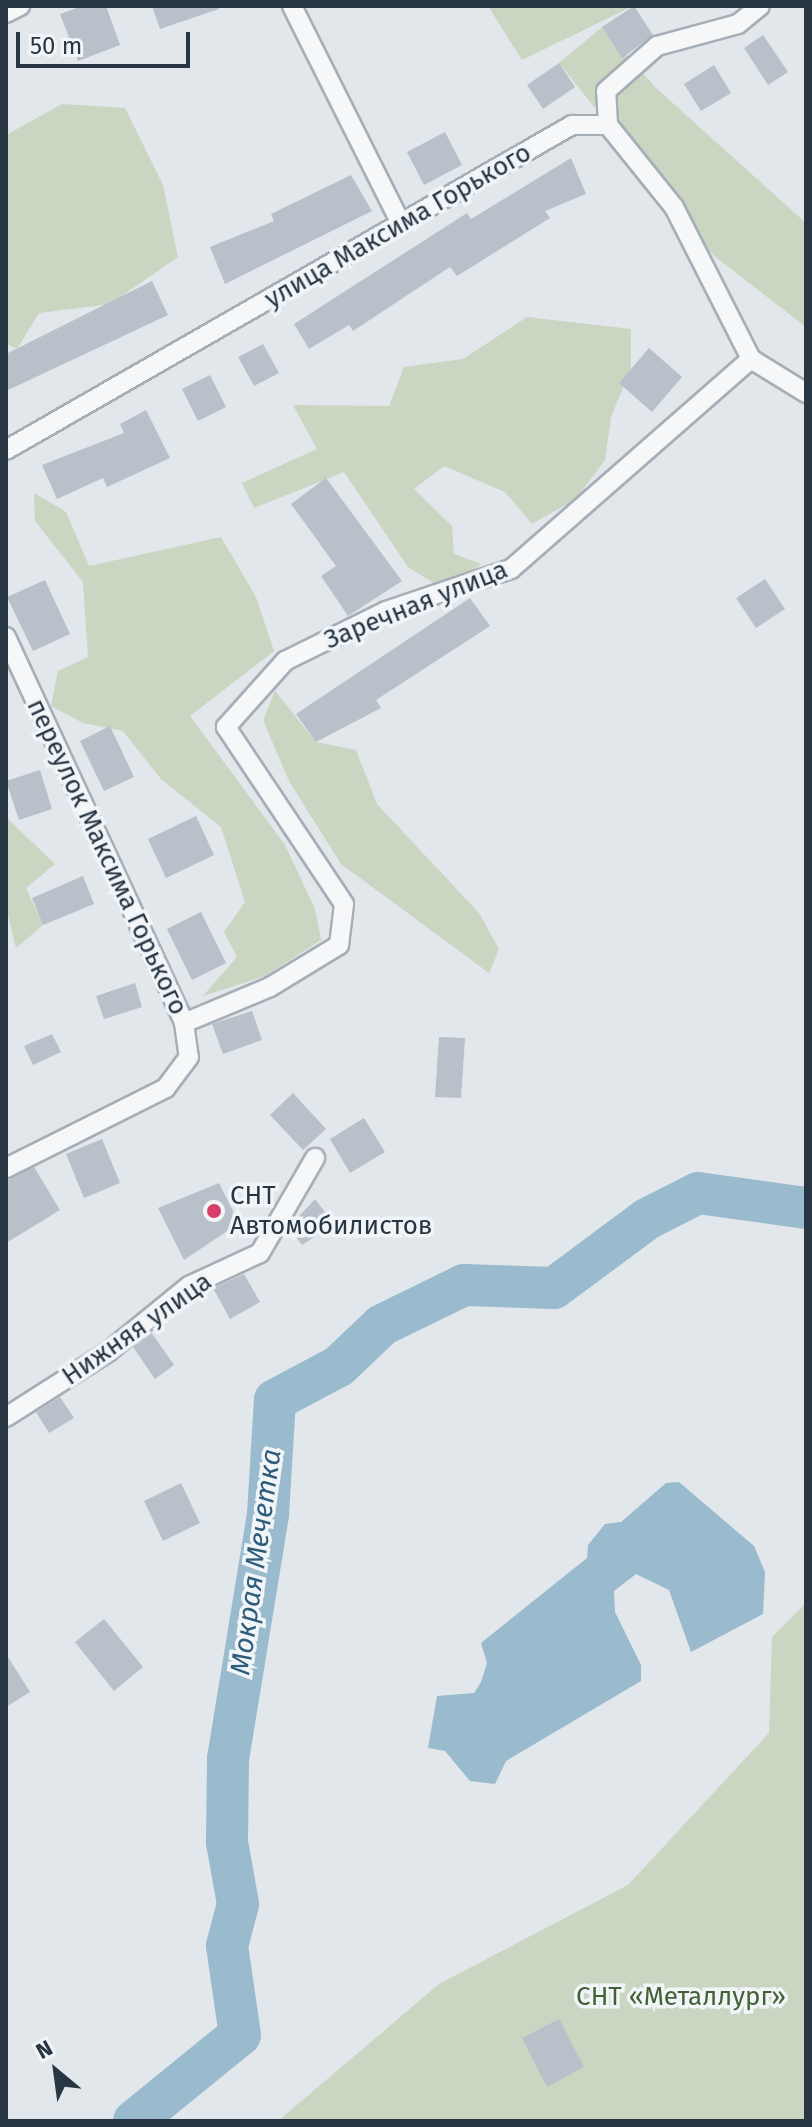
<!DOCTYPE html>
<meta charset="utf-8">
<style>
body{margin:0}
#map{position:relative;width:812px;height:2127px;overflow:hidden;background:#e1e7eb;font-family:"Fira Sans",sans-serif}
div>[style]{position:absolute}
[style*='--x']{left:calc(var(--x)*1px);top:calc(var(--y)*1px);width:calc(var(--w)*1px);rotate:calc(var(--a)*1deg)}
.green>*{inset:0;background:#cad5c2}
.water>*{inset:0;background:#9abacd}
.river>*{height:42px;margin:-21px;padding:0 21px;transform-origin:21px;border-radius:21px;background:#9abacd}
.building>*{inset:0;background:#b8c0c9}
.roads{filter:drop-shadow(2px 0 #a6aeb6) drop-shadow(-2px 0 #a6aeb6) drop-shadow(0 2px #a6aeb6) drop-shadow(0 -2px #a6aeb6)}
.minor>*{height:18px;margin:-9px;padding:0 9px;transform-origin:9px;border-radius:9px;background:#f5f7f9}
.dots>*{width:22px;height:22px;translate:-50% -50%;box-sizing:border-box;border:4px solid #f1f5f8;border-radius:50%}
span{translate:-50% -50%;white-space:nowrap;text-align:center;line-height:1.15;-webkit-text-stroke:7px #f1f5f8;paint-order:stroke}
.street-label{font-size:26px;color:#283644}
.poi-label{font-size:26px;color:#283644}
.left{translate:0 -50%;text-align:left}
.park-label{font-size:26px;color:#436135}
.water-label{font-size:28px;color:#2f5c7b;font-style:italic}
.frame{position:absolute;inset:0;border:8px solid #283644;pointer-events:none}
.north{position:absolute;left:16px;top:2031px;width:80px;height:80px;-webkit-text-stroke:6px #f1f5f8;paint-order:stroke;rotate:331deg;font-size:22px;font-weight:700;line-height:32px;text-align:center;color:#283644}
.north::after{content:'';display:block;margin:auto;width:28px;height:36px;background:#283644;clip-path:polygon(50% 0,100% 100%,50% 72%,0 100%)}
.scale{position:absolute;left:16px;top:32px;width:174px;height:36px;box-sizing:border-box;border:4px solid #283644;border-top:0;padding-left:10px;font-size:24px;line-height:28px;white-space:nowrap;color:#283644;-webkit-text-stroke:6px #f1f5f8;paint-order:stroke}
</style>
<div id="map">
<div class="green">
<i style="clip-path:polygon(488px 6px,633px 6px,522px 60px)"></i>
<i style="clip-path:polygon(602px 27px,656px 88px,806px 223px,806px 327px,713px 255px,559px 63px)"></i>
<i style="clip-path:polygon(62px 104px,125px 108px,163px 185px,178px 257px,110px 304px,39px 313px,17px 349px,6px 343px,6px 135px)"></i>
<i style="clip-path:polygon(527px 317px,631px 329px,631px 368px,611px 417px,605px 460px,576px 499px,532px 524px,505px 492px,444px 466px,414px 489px,452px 526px,454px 554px,481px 564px,446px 591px,408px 567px,344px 472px,254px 508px,242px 483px,317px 449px,293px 405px,389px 406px,404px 367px,463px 359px)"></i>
<i style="clip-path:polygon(34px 493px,66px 512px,89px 566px,221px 537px,256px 597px,274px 651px,190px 716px,285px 845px,315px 909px,321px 940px,265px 976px,203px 996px,237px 957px,224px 932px,245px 902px,221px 827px,161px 779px,123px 731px,83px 723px,51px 706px,58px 671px,88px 657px,83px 582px,35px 521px)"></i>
<i style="clip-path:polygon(275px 691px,316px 742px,356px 750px,377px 804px,479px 913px,499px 949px,489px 973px,341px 864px,289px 781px,263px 720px)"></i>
<i style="clip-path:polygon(6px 817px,55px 864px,26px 888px,43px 925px,16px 948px,6px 907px)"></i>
<i style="clip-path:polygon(806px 1603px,806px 2121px,278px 2121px,439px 1984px,628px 1885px,769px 1733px,772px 1637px)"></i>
</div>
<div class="water">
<i style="clip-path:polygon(679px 1482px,754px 1546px,765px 1572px,763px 1614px,691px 1652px,669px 1590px,636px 1574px,614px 1591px,615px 1612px,641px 1665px,641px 1681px,506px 1761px,495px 1784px,470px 1781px,445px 1751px,428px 1748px,437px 1696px,474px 1693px,481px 1682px,487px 1663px,481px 1643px,587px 1558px,588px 1545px,605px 1524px,621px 1522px,666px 1483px)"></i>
</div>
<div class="river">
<i style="--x:134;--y:2121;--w:136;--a:-39.1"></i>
<i style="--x:240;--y:2035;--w:90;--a:-98.3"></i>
<i style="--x:227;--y:1946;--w:43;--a:-75.3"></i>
<i style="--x:238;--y:1904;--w:63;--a:-100.1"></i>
<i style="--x:227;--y:1842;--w:83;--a:-89.3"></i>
<i style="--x:228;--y:1759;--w:248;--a:-80.7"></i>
<i style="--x:268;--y:1514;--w:114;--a:-86.5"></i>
<i style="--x:275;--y:1400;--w:72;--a:-28"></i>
<i style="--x:339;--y:1366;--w:59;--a:-43.6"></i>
<i style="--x:382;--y:1325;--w:91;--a:-26"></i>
<i style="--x:464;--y:1285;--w:90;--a:1.9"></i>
<i style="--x:554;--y:1288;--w:116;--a:-36.6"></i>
<i style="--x:647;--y:1219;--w:57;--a:-27"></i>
<i style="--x:698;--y:1193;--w:109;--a:7.9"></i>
</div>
<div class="building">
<i style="clip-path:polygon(82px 6px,106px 6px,120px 45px,78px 61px,60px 14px)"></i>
<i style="clip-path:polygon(152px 6px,218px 6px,219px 9px,160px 29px)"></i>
<i style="clip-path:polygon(634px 6px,653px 35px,622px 58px,602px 27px)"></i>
<i style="clip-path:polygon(763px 35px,788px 72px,768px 85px,744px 48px)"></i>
<i style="clip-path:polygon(559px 63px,575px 87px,543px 109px,527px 85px)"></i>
<i style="clip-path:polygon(714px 65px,731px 93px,701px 111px,684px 84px)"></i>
<i style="clip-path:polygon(445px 132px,462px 165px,424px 185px,407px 152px)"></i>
<i style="clip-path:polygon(571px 158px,586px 194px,545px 211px,550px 218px,457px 276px,450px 267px,353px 331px,349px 325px,309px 349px,294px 324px,467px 213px,471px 219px)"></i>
<i style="clip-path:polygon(351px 175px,372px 211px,225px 284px,210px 247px,274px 221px,271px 214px)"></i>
<i style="clip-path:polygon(152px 281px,168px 315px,6px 391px,6px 354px)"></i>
<i style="clip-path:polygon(263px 344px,279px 373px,254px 386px,238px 357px)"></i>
<i style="clip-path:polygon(649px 348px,682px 377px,652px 412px,619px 383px)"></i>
<i style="clip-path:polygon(210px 375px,226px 407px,198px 421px,182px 389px)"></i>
<i style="clip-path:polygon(146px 410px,170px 458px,107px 487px,103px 478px,57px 499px,42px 465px,124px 433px,120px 424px)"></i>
<i style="clip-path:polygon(326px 478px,402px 581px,348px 616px,321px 576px,336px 566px,291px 504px)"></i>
<i style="clip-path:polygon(765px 579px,785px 609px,756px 628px,736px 598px)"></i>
<i style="clip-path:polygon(45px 580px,70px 634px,33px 651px,7px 597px)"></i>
<i style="clip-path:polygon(470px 598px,490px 626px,376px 700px,381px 708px,316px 742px,296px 714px)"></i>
<i style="clip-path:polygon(110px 726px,134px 777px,104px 791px,80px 741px)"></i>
<i style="clip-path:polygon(40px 770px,52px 809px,19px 820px,6px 781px)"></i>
<i style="clip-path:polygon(196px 816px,214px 855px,166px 878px,148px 839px)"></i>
<i style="clip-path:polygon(83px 876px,94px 904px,43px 925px,32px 898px)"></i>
<i style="clip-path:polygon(201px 912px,226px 963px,192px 980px,167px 929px)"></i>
<i style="clip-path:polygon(135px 983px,142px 1007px,104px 1019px,96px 996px)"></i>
<i style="clip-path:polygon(252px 1011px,262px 1040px,223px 1054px,212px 1024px)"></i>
<i style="clip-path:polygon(52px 1034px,61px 1052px,33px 1065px,24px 1046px)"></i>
<i style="clip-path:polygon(439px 1037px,465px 1038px,461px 1098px,435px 1097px)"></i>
<i style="clip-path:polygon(293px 1093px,326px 1129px,303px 1150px,270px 1115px)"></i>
<i style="clip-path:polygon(364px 1118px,385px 1152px,350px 1173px,330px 1139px)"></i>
<i style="clip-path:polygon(102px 1139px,120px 1183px,84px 1198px,66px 1154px)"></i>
<i style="clip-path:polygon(34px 1167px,60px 1210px,6px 1243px,6px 1181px)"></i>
<i style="clip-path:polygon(219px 1183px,239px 1223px,184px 1260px,158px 1208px)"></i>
<i style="clip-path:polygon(315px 1199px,334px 1224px,302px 1245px,289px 1227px)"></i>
<i style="clip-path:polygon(244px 1274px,260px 1302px,230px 1319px,213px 1288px)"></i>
<i style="clip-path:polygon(151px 1332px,174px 1365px,155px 1379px,133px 1347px)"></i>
<i style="clip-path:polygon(60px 1397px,74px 1418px,49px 1433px,36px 1412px)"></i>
<i style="clip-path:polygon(181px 1483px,200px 1523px,163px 1541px,144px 1501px)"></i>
<i style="clip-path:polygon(104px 1619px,143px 1667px,114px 1691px,75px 1642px)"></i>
<i style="clip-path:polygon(6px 1654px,30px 1692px,6px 1707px)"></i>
<i style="clip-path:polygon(559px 2019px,584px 2067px,547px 2087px,522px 2038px)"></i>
</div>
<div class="roads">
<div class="minor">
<i style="--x:292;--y:6;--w:244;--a:63.4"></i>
<i style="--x:6;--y:13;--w:16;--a:-27"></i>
<i style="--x:608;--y:125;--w:105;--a:51.2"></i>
<i style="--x:674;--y:207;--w:170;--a:63.1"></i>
<i style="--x:751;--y:359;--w:65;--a:31.7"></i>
<i style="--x:6;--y:450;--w:653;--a:-29.86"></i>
<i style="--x:572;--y:125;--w:36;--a:0"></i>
<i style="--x:608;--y:125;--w:34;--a:-93"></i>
<i style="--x:606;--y:91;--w:68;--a:-41.4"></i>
<i style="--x:657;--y:46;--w:84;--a:-15.2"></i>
<i style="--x:738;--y:24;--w:28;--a:-39"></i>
<i style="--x:6;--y:637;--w:425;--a:65.2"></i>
<i style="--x:184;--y:1023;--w:34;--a:82"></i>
<i style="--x:189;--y:1057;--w:39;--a:127"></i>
<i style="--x:166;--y:1088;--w:179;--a:153.4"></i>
<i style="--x:184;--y:1023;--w:93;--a:-22.7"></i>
<i style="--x:270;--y:987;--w:81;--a:-31.3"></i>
<i style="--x:339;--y:945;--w:41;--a:-83"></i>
<i style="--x:344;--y:904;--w:213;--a:-123.7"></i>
<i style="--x:226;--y:727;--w:89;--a:-48.2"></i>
<i style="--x:285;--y:661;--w:113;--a:-26.3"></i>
<i style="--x:386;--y:611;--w:132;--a:-18.6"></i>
<i style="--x:511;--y:569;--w:319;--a:-41.2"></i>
<i style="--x:6;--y:1417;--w:121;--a:-32.5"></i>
<i style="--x:108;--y:1352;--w:104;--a:-39.2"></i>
<i style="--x:189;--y:1286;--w:78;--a:-24.9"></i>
<i style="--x:260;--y:1253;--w:110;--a:-59.9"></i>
</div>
</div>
<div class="dots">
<i style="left:214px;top:1211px;background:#d73f6b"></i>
</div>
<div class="street-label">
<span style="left:398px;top:226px;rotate:-30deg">улица Максима Горького</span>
<span style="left:416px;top:605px;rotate:-22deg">Заречная улица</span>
<span style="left:107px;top:857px;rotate:65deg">переулок Максима Горького</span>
<span style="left:137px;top:1329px;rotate:-35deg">Нижняя улица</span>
</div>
<div class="poi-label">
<span class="left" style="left:230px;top:1211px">СНТ<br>Автомобилистов</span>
</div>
<div class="park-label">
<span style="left:681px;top:1997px">СНТ «Металлург»</span>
</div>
<div class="water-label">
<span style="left:256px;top:1562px;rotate:-82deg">Мокрая Мечетка</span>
</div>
<div class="frame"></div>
<div class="north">N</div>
<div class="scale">50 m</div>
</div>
